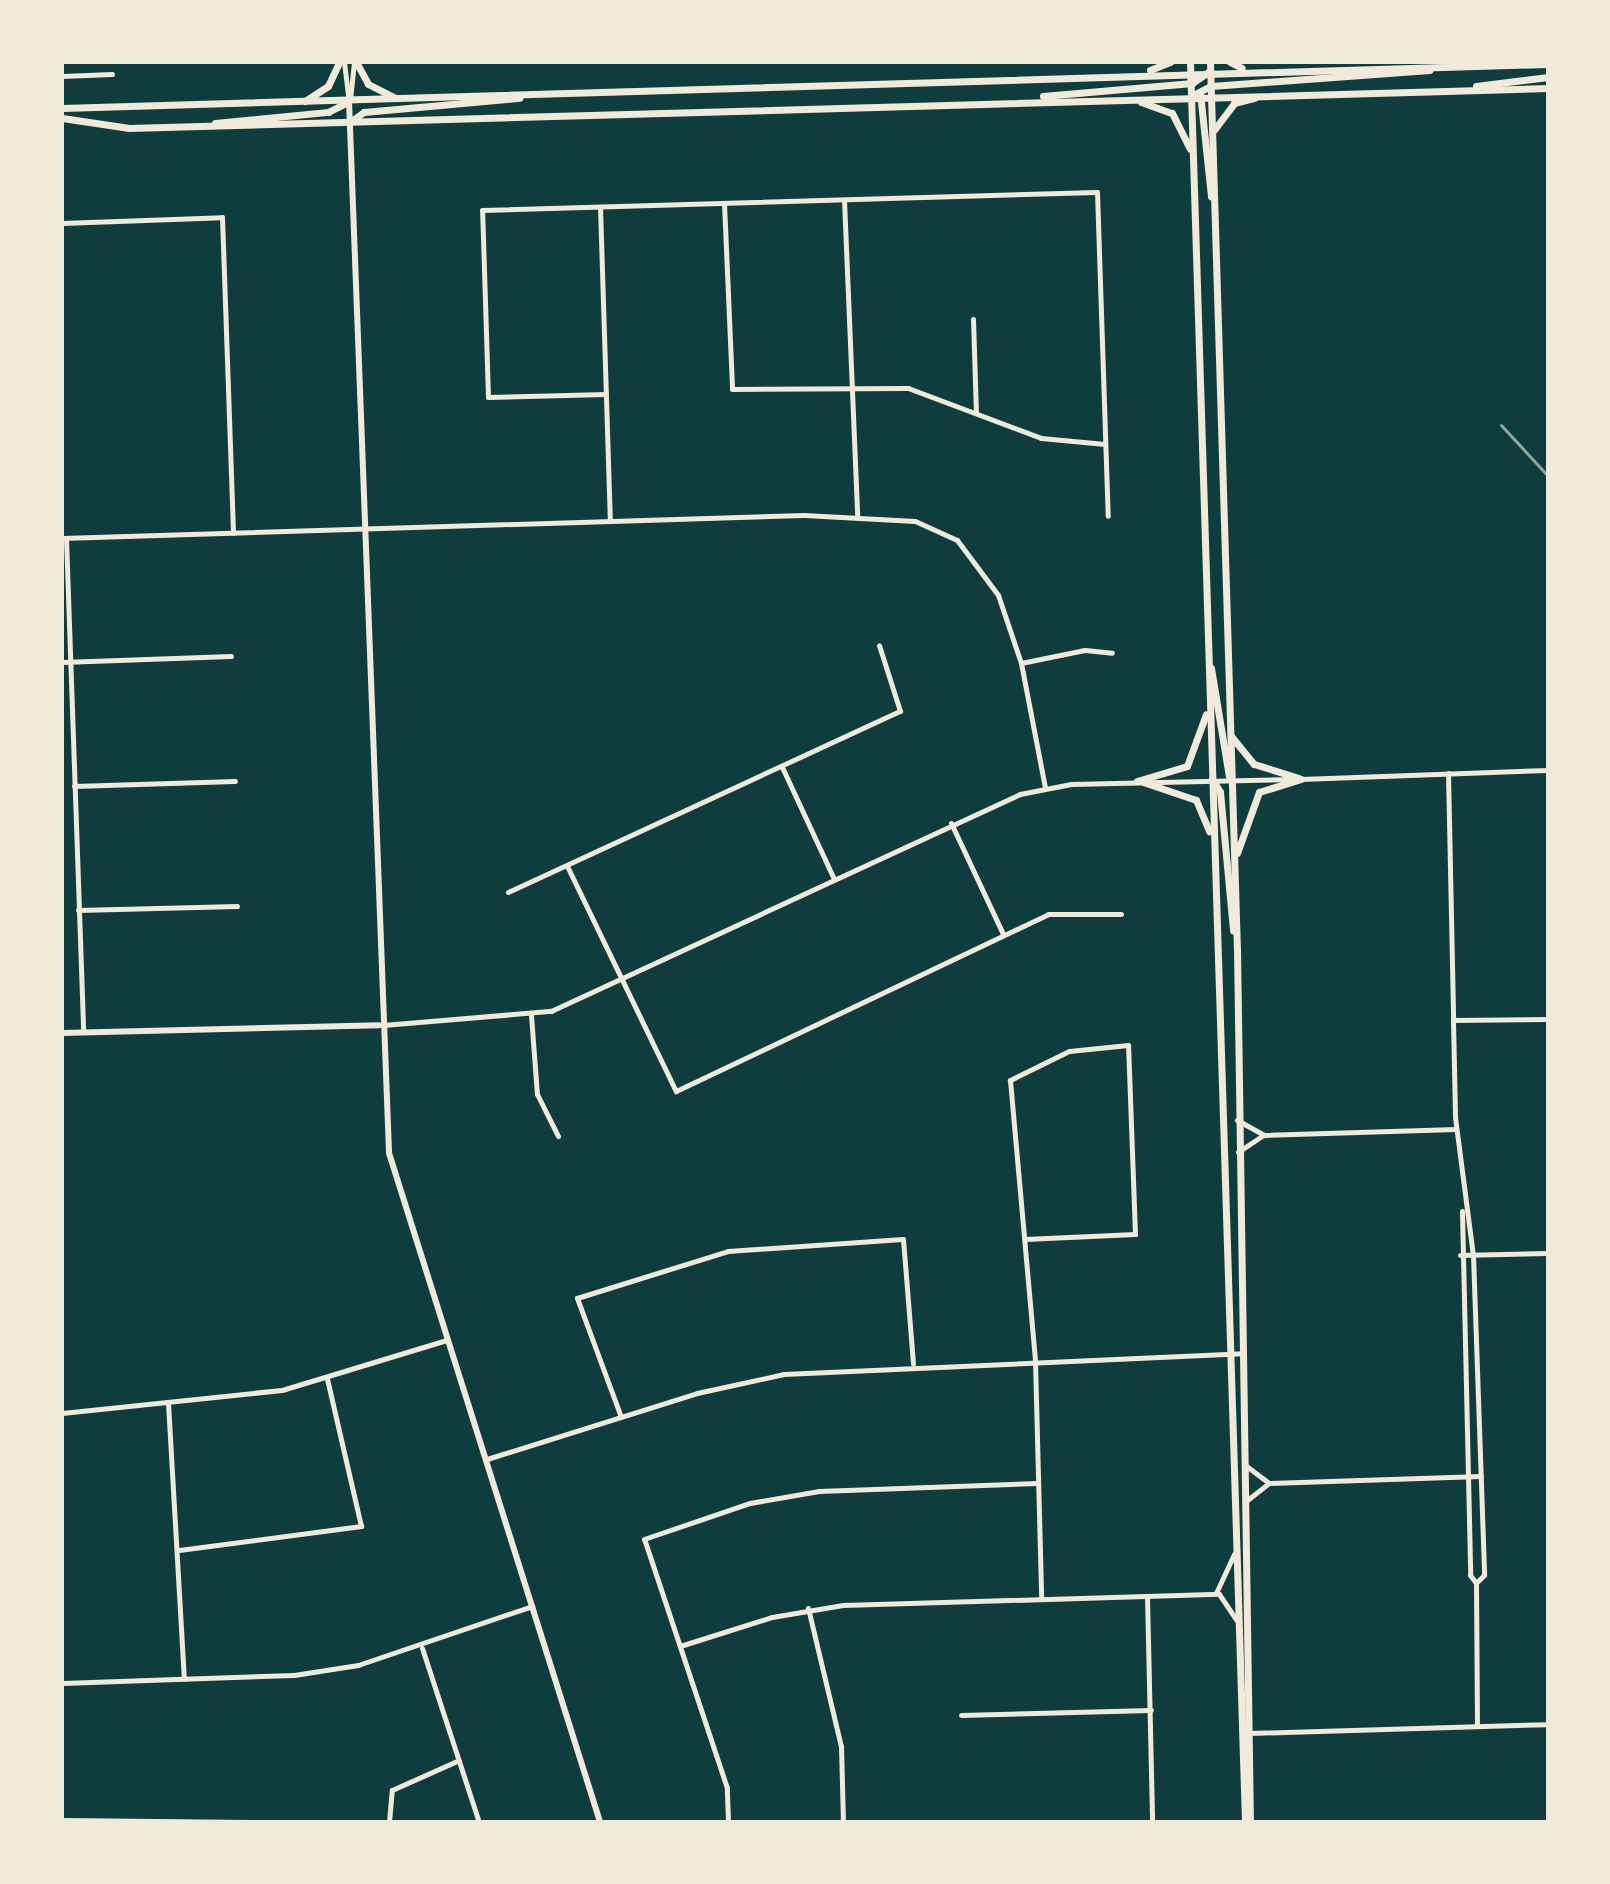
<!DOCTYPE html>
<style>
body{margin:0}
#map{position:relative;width:1610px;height:1884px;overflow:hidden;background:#0f3d3e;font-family:Montserrat,sans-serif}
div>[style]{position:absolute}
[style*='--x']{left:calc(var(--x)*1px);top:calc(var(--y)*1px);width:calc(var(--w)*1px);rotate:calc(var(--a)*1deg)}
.minor>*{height:5px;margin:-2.5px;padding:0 2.5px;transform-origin:2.5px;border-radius:2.5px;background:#f1e9da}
.tertiary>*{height:6px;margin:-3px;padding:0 3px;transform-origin:3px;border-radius:3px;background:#f1e9da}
.secondary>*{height:7px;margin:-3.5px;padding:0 3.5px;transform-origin:3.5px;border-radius:3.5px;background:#f1e9da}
.rail>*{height:3px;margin:-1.5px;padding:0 1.5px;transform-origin:1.5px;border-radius:1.5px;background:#97a49c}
span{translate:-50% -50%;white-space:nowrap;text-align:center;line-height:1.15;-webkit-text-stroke:6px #f1e9da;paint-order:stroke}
.frame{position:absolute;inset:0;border:64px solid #f1e9da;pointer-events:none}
</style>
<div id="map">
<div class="minor">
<i style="--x:344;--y:62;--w:38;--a:83"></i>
<i style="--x:62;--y:76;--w:50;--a:-2.3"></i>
<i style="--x:350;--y:100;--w:38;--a:-84"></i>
<i style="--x:844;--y:200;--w:315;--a:87.6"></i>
<i style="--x:724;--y:203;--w:186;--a:87.5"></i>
<i style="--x:732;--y:389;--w:176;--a:-0.3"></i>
<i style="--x:908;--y:388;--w:142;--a:20.6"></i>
<i style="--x:1041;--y:438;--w:64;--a:5.4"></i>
<i style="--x:600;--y:207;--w:314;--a:88.2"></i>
<i style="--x:62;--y:223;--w:160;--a:-2.1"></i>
<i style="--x:222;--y:217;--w:316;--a:88"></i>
<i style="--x:973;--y:319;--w:93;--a:88.2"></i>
<i style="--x:606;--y:394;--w:118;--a:178.5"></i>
<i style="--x:488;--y:397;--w:187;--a:-91.8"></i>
<i style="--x:482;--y:210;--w:615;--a:-1.68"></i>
<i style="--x:1097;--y:192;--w:324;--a:88.1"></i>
<i style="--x:62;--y:538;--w:742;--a:-1.78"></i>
<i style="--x:804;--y:515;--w:111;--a:3.1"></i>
<i style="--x:915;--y:521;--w:46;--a:24.3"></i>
<i style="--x:957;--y:540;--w:69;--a:53.3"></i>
<i style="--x:998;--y:595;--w:72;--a:71.3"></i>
<i style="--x:1021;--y:663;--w:127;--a:79.1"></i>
<i style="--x:66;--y:538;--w:494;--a:88"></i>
<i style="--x:62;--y:662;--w:169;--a:-2"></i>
<i style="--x:1021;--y:663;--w:65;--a:-11.5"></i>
<i style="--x:1085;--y:650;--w:27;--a:6"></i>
<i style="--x:782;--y:767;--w:123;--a:65.1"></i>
<i style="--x:1448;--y:773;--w:247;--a:88.8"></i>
<i style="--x:1453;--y:1020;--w:95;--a:-0.6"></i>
<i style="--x:1301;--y:779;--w:247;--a:-2.1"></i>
<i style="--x:74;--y:786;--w:161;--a:-1.8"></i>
<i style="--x:951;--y:823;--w:123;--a:64.9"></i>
<i style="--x:568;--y:868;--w:248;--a:64.2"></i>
<i style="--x:676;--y:1091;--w:412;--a:-25.4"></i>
<i style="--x:1048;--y:914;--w:73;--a:0"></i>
<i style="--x:508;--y:892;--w:432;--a:-24.8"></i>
<i style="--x:900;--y:711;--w:69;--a:-107.7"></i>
<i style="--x:78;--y:910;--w:159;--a:-1.4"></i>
<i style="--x:531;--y:1015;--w:79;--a:85.7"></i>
<i style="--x:537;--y:1094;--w:47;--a:63.4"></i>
<i style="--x:1453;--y:1020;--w:97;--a:88.8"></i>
<i style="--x:1455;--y:1117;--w:139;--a:82.6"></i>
<i style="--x:1473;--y:1255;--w:320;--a:88"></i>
<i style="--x:1484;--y:1575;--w:11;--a:135"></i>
<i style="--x:383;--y:1025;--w:169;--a:-4.8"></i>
<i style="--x:551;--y:1011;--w:517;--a:-24.83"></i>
<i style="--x:1020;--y:794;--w:52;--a:-11.1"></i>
<i style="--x:1071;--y:784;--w:220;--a:-1.3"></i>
<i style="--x:1237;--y:1120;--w:31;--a:29"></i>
<i style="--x:1264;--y:1135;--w:192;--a:-1.8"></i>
<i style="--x:1238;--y:1152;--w:30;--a:-34"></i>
<i style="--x:1462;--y:1211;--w:364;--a:88.7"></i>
<i style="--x:1470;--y:1575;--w:10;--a:53"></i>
<i style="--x:1025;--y:1239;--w:110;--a:-2.6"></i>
<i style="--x:1135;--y:1234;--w:189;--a:-92.1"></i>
<i style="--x:1128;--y:1045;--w:59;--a:174.2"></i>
<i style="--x:1069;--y:1051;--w:66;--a:153.8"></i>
<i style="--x:1010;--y:1080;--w:282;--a:84.9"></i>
<i style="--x:1035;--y:1361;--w:237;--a:88.5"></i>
<i style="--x:1460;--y:1255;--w:88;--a:-1.3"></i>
<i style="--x:168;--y:1403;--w:276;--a:86.7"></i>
<i style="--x:62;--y:1413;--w:221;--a:-6"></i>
<i style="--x:282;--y:1390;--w:172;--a:-16.9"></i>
<i style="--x:621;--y:1417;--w:127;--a:-110.3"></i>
<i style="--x:577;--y:1298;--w:158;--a:-17.3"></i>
<i style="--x:728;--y:1251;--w:175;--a:-3.9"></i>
<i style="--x:903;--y:1239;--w:125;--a:85.4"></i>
<i style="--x:487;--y:1459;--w:220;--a:-17.4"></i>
<i style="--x:697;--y:1393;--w:89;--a:-12.3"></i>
<i style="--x:784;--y:1374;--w:459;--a:-2.6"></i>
<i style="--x:1245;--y:1465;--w:30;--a:37"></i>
<i style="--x:1246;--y:1501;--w:29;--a:-38"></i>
<i style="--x:1269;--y:1483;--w:212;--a:-1.9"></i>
<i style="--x:179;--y:1550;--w:184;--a:-7.5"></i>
<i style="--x:361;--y:1526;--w:151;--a:-103"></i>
<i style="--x:1476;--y:1583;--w:143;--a:89.6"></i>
<i style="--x:1216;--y:1593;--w:43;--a:-65.2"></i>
<i style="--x:1147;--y:1596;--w:226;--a:88.7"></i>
<i style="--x:808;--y:1608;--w:142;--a:76.6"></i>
<i style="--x:841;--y:1746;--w:76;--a:88.5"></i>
<i style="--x:680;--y:1646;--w:96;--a:-17.5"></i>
<i style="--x:772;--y:1617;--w:72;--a:-9.6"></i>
<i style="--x:843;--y:1605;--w:376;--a:-1.7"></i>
<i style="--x:1219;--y:1594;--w:32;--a:56"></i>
<i style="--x:422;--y:1648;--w:183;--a:71.9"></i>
<i style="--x:62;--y:1683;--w:232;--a:-2"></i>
<i style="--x:294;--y:1675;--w:65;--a:-8.9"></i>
<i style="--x:358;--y:1665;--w:184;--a:-18.7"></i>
<i style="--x:961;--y:1715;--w:190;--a:-1.5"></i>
<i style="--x:1249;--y:1733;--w:299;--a:-1.7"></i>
<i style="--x:62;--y:1820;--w:189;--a:0.6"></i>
<i style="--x:389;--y:1822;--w:32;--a:-85"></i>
<i style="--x:392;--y:1790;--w:73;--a:-24.1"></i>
<i style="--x:728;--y:1822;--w:34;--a:-92"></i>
<i style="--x:727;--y:1788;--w:262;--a:-108.4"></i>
<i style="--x:644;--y:1539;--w:112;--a:-18.8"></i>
<i style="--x:750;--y:1503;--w:70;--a:-9.9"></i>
<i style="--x:819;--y:1491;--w:218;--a:-2.1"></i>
</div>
<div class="tertiary">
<i style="--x:349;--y:101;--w:1053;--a:87.82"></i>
<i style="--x:389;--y:1153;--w:701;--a:72.49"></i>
<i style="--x:62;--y:1033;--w:317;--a:-1.4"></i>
</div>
<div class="secondary">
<i style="--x:356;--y:62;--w:25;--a:61"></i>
<i style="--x:368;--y:84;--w:30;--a:27"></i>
<i style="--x:1190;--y:62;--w:1761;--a:88.21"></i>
<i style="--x:1210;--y:62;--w:887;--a:88.26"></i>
<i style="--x:1237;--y:949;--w:873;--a:89.15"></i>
<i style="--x:1230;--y:62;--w:13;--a:27"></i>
<i style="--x:1150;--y:70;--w:22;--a:-22"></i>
<i style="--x:1476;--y:86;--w:73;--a:-7.1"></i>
<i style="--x:1200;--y:93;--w:104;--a:83.9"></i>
<i style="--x:1193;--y:95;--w:20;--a:-27"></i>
<i style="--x:1211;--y:86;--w:219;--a:-4.2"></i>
<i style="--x:1043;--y:96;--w:150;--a:-5"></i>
<i style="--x:1192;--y:83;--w:22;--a:-34"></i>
<i style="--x:305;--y:101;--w:27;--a:-33"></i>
<i style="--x:328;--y:86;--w:26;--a:-65"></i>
<i style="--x:1141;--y:102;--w:33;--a:20"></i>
<i style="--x:1172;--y:113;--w:40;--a:63.4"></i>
<i style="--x:62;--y:108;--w:1487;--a:-1.7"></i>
<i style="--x:62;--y:118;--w:68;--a:8.5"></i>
<i style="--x:129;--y:128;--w:1420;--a:-1.61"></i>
<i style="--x:350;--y:122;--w:17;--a:-36"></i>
<i style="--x:364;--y:112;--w:156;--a:-5.2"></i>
<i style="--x:215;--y:123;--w:114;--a:-5.6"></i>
<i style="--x:328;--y:112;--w:22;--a:-27"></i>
<i style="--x:1214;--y:130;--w:34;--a:-53"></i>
<i style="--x:1234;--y:103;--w:21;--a:-14"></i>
<i style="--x:1211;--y:668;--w:110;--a:80.6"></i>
<i style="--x:1231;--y:736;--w:36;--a:51"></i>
<i style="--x:1254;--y:764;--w:47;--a:17.3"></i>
<i style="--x:1212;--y:779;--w:15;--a:58"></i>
<i style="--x:1220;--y:792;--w:139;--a:84.6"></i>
<i style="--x:1137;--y:781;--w:52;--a:-16.7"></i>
<i style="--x:1187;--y:766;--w:55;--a:-69.9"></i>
<i style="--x:1143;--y:782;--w:56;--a:18.8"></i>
<i style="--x:1196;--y:800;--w:34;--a:67"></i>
<i style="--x:1237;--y:853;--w:65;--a:-70.2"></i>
<i style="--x:1259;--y:792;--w:44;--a:-17.2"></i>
</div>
<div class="rail">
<i style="--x:1501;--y:425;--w:69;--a:47.3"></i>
</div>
<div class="frame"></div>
</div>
